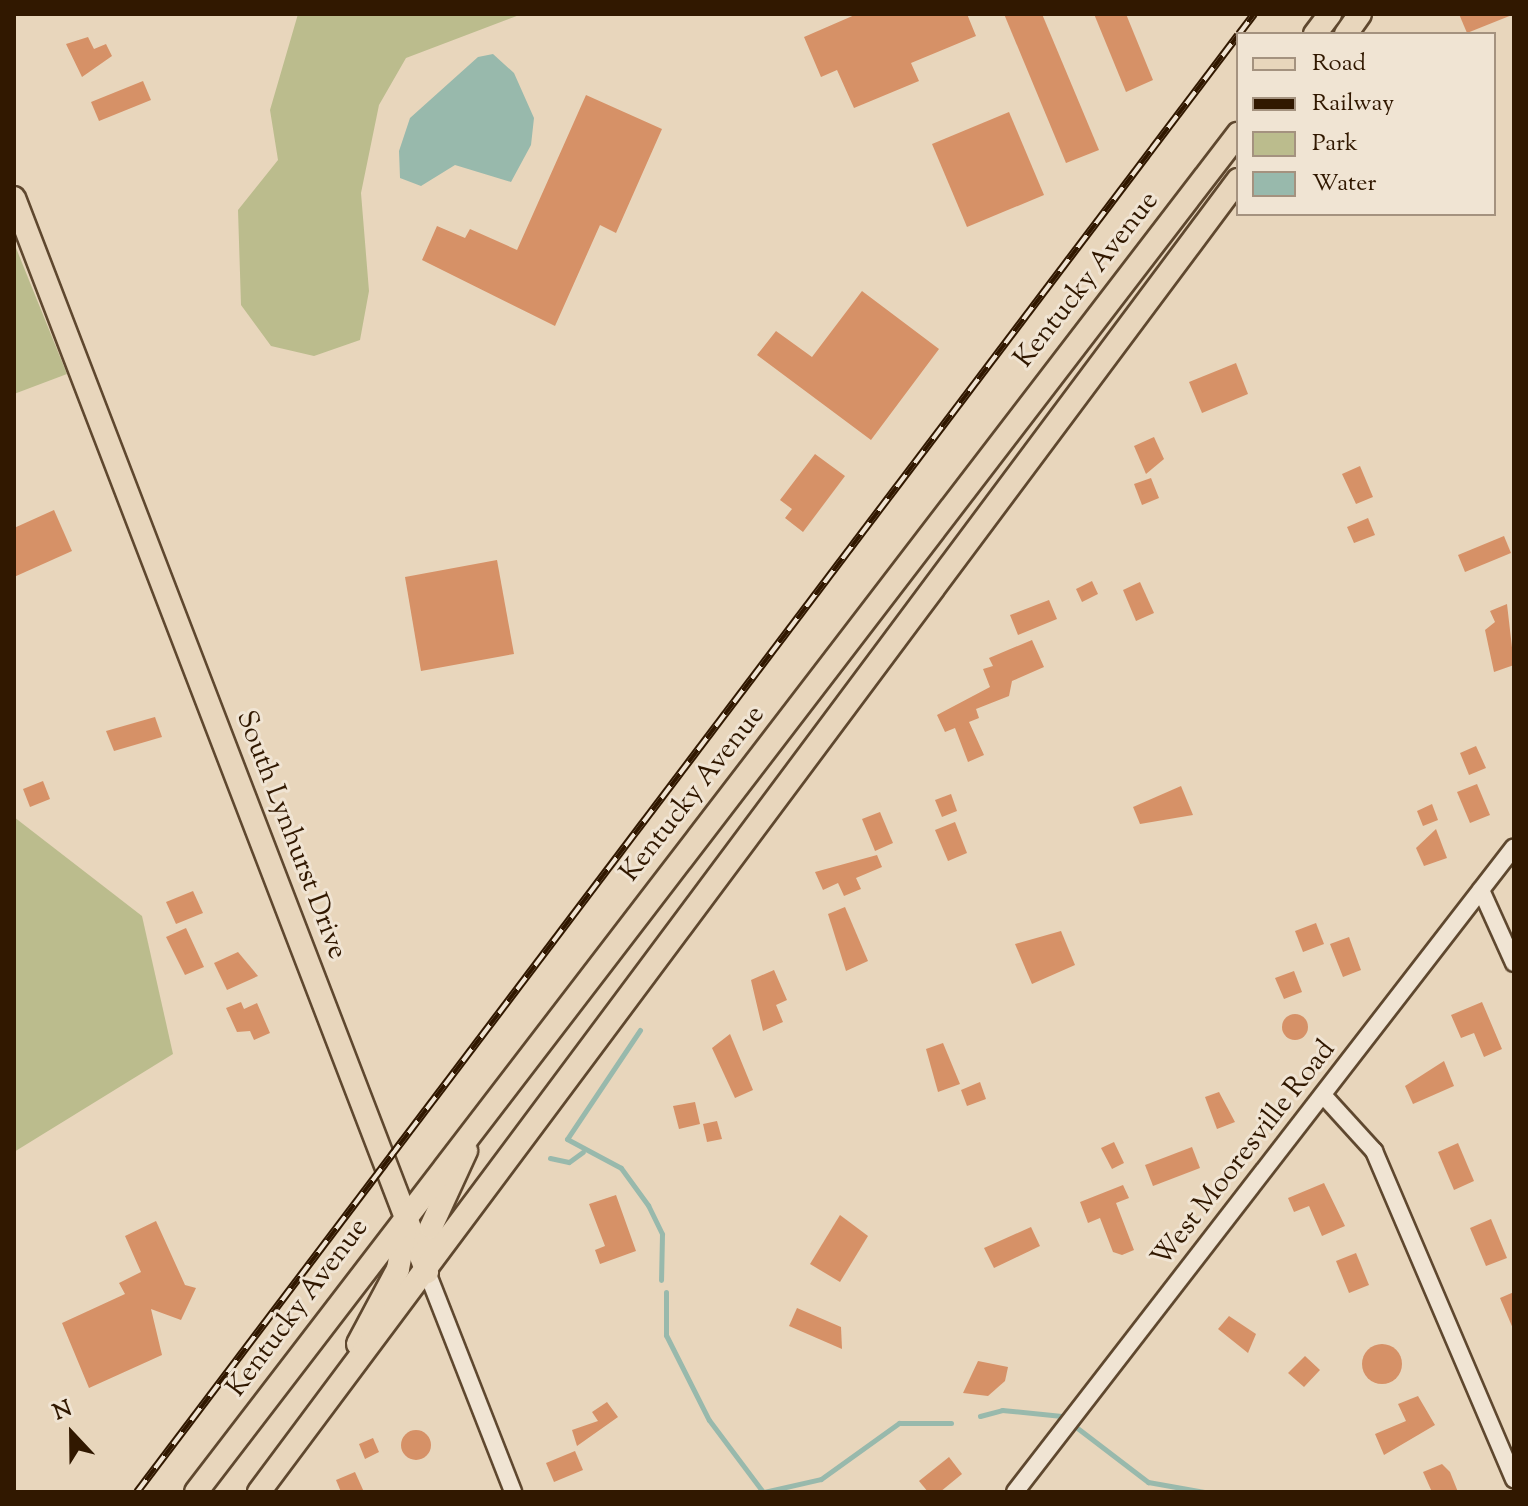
<!DOCTYPE html>
<style>
body{margin:0}
#map{position:relative;width:1528px;height:1506px;overflow:hidden;background:#e8d6bc;font-family:"Sorts Mill Goudy",serif}
div>[style]{position:absolute}
[style*='--x']{left:calc(var(--x)*1px);top:calc(var(--y)*1px);width:calc(var(--w)*1px);rotate:calc(var(--a)*1deg)}
.green>*{inset:0;background:#bbbc8d}
.water>*{inset:0;background:#98b9ac}
.stream>*{height:5px;margin:-2.5px;padding:0 2.5px;transform-origin:2.5px;border-radius:2.5px;background:#98b9ac}
.building>*{inset:0;background:#d69167}
.round{border-radius:50%}
.roads{filter:drop-shadow(2px 0 #5f482f) drop-shadow(-2px 0 #5f482f) drop-shadow(0 2px #5f482f) drop-shadow(0 -2px #5f482f)}
.minor>*{height:16px;margin:-8px;padding:0 8px;transform-origin:8px;border-radius:8px;background:#f0e4d3}
.major>*{height:22px;margin:-11px;padding:0 11px;transform-origin:11px;border-radius:11px;background:#e8d6bc}
.rail>*{height:8px;margin-top:-4px;transform-origin:0;background:repeating-linear-gradient(90deg,#f0e4d3 0 15px,#311800 0 30px);box-sizing:border-box;border-block:2px solid #311800}
span{translate:-50% -50%;white-space:nowrap;text-align:center;line-height:1.15;-webkit-text-stroke:6px #f0e4d3;paint-order:stroke}
.street-label{font-size:28px;color:#311800}
.frame{position:absolute;inset:0;border:16px solid #311800;pointer-events:none}
.legend{position:absolute;left:1236px;top:32px;width:260px;height:184px;box-sizing:border-box;background:#f0e4d3;border:2px solid #a4927f;margin:0;padding:10px 14px;list-style:none;font-size:24px;color:#311800}
.legend li{display:flex;align-items:center;gap:16px;height:40px}
.legend b{width:40px;border:2px solid #a4927f}
.north{position:absolute;left:32px;top:1394px;width:80px;height:80px;-webkit-text-stroke:6px #f0e4d3;paint-order:stroke;rotate:338deg;font-size:22px;font-weight:700;line-height:32px;text-align:center;color:#311800}
.north::after{content:'';display:block;margin:auto;width:28px;height:36px;background:#311800;clip-path:polygon(50% 0,100% 100%,50% 72%,0 100%)}
</style>
<div id="map">
<div class="green">
<i style="clip-path:polygon(298px 14px,522px 14px,406px 58px,379px 105px,361px 193px,369px 291px,360px 340px,314px 356px,271px 346px,241px 305px,238px 210px,278px 160px,270px 110px)"></i>
<i style="clip-path:polygon(14px 243px,67px 374px,14px 394px)"></i>
<i style="clip-path:polygon(14px 817px,142px 916px,173px 1054px,14px 1152px)"></i>
</div>
<div class="water">
<i style="clip-path:polygon(493px 54px,514px 73px,534px 118px,531px 145px,511px 182px,455px 165px,421px 186px,400px 178px,399px 151px,410px 118px,478px 57px)"></i>
</div>
<div class="stream">
<i style="--x:640;--y:1030;--w:131;--a:123.8"></i>
<i style="--x:567;--y:1139;--w:61;--a:28.2"></i>
<i style="--x:621;--y:1168;--w:46;--a:53.9"></i>
<i style="--x:648;--y:1205;--w:32;--a:64"></i>
<i style="--x:662;--y:1234;--w:46;--a:91.2"></i>
<i style="--x:550;--y:1158;--w:19;--a:12"></i>
<i style="--x:569;--y:1162;--w:17;--a:-36"></i>
<i style="--x:666;--y:1292;--w:43;--a:90"></i>
<i style="--x:666;--y:1335;--w:95;--a:63.2"></i>
<i style="--x:709;--y:1420;--w:90;--a:53.1"></i>
<i style="--x:980;--y:1416;--w:23;--a:-15"></i>
<i style="--x:1002;--y:1410;--w:60;--a:5.7"></i>
<i style="--x:1076;--y:1427;--w:91;--a:37.4"></i>
<i style="--x:1148;--y:1482;--w:57;--a:10.1"></i>
<i style="--x:764;--y:1492;--w:58;--a:-12.8"></i>
<i style="--x:821;--y:1479;--w:96;--a:-35.7"></i>
<i style="--x:899;--y:1423;--w:52;--a:0"></i>
</div>
<div class="building">
<i style="clip-path:polygon(857px 14px,967px 14px,976px 36px,911px 63px,919px 81px,854px 108px,837px 70px,821px 77px,804px 37px)"></i>
<i style="clip-path:polygon(1004px 14px,1042px 14px,1099px 150px,1066px 163px)"></i>
<i style="clip-path:polygon(1094px 14px,1126px 14px,1153px 80px,1126px 92px)"></i>
<i style="clip-path:polygon(1459px 14px,1512px 14px,1512px 15px,1467px 33px)"></i>
<i style="clip-path:polygon(88px 37px,94px 49px,106px 44px,112px 56px,82px 77px,66px 44px)"></i>
<i style="clip-path:polygon(143px 81px,151px 100px,99px 121px,91px 102px)"></i>
<i style="clip-path:polygon(586px 95px,662px 129px,616px 233px,600px 225px,555px 326px,422px 260px,437px 226px,465px 238px,470px 229px,517px 250px)"></i>
<i style="clip-path:polygon(1009px 112px,1044px 195px,967px 227px,932px 144px)"></i>
<i style="clip-path:polygon(862px 291px,939px 349px,871px 440px,757px 355px,776px 331px,812px 357px)"></i>
<i style="clip-path:polygon(1236px 363px,1248px 394px,1202px 413px,1189px 382px)"></i>
<i style="clip-path:polygon(1154px 437px,1164px 459px,1146px 474px,1134px 446px)"></i>
<i style="clip-path:polygon(815px 454px,845px 476px,803px 532px,785px 518px,792px 509px,780px 500px)"></i>
<i style="clip-path:polygon(1360px 466px,1373px 497px,1356px 504px,1342px 474px)"></i>
<i style="clip-path:polygon(1151px 478px,1159px 498px,1142px 505px,1134px 484px)"></i>
<i style="clip-path:polygon(54px 510px,72px 551px,14px 577px,14px 528px)"></i>
<i style="clip-path:polygon(1368px 518px,1375px 535px,1354px 543px,1347px 527px)"></i>
<i style="clip-path:polygon(1504px 536px,1511px 553px,1465px 572px,1458px 555px)"></i>
<i style="clip-path:polygon(497px 560px,514px 654px,421px 671px,405px 577px)"></i>
<i style="clip-path:polygon(1092px 581px,1098px 594px,1082px 602px,1076px 589px)"></i>
<i style="clip-path:polygon(1140px 582px,1154px 613px,1136px 621px,1123px 590px)"></i>
<i style="clip-path:polygon(1049px 600px,1057px 619px,1018px 635px,1010px 615px)"></i>
<i style="clip-path:polygon(1507px 604px,1514px 665px,1494px 672px,1485px 630px,1495px 622px,1490px 611px)"></i>
<i style="clip-path:polygon(1032px 640px,1044px 667px,1012px 681px,1009px 696px,976px 709px,979px 718px,969px 722px,984px 755px,968px 762px,955px 728px,945px 732px,937px 715px,990px 687px,983px 669px,993px 666px,989px 658px)"></i>
<i style="clip-path:polygon(155px 717px,162px 737px,114px 751px,106px 731px)"></i>
<i style="clip-path:polygon(1476px 746px,1486px 768px,1469px 775px,1460px 753px)"></i>
<i style="clip-path:polygon(43px 781px,50px 799px,30px 807px,23px 789px)"></i>
<i style="clip-path:polygon(1477px 784px,1490px 815px,1470px 823px,1457px 792px)"></i>
<i style="clip-path:polygon(1181px 786px,1193px 815px,1140px 824px,1133px 807px)"></i>
<i style="clip-path:polygon(951px 794px,957px 811px,942px 817px,935px 800px)"></i>
<i style="clip-path:polygon(1432px 804px,1438px 820px,1423px 826px,1417px 811px)"></i>
<i style="clip-path:polygon(880px 812px,893px 843px,875px 851px,862px 819px)"></i>
<i style="clip-path:polygon(955px 822px,967px 853px,948px 861px,935px 830px)"></i>
<i style="clip-path:polygon(1436px 829px,1447px 858px,1424px 866px,1416px 848px)"></i>
<i style="clip-path:polygon(877px 855px,882px 867px,856px 878px,861px 889px,844px 896px,838px 883px,823px 890px,815px 872px)"></i>
<i style="clip-path:polygon(193px 891px,203px 913px,176px 924px,166px 902px)"></i>
<i style="clip-path:polygon(845px 907px,868px 961px,846px 971px,828px 914px)"></i>
<i style="clip-path:polygon(1316px 923px,1324px 944px,1303px 952px,1295px 931px)"></i>
<i style="clip-path:polygon(186px 928px,204px 967px,185px 975px,166px 937px)"></i>
<i style="clip-path:polygon(1061px 931px,1075px 965px,1032px 984px,1015px 944px)"></i>
<i style="clip-path:polygon(1349px 937px,1361px 970px,1343px 977px,1330px 944px)"></i>
<i style="clip-path:polygon(238px 952px,258px 976px,227px 990px,214px 963px)"></i>
<i style="clip-path:polygon(774px 970px,787px 1000px,776px 1005px,783px 1022px,763px 1031px,751px 980px)"></i>
<i style="clip-path:polygon(1294px 971px,1302px 992px,1284px 999px,1275px 978px)"></i>
<i style="clip-path:polygon(241px 1002px,244px 1009px,257px 1003px,270px 1033px,254px 1040px,250px 1031px,237px 1032px,226px 1008px)"></i>
<i style="clip-path:polygon(1482px 1002px,1502px 1049px,1484px 1057px,1474px 1033px,1461px 1038px,1451px 1015px)"></i>
<i class="round" style="left:1282px;top:1014px;width:26px;height:26px"></i>
<i style="clip-path:polygon(730px 1034px,753px 1090px,735px 1098px,712px 1048px)"></i>
<i style="clip-path:polygon(943px 1043px,960px 1084px,938px 1092px,926px 1049px)"></i>
<i style="clip-path:polygon(1444px 1061px,1454px 1086px,1413px 1104px,1405px 1086px)"></i>
<i style="clip-path:polygon(980px 1082px,986px 1099px,967px 1106px,961px 1090px)"></i>
<i style="clip-path:polygon(1219px 1092px,1235px 1122px,1217px 1129px,1205px 1097px)"></i>
<i style="clip-path:polygon(695px 1102px,700px 1124px,679px 1129px,673px 1106px)"></i>
<i style="clip-path:polygon(717px 1121px,722px 1139px,707px 1142px,703px 1124px)"></i>
<i style="clip-path:polygon(1114px 1142px,1124px 1163px,1112px 1169px,1101px 1148px)"></i>
<i style="clip-path:polygon(1458px 1143px,1474px 1181px,1454px 1190px,1438px 1152px)"></i>
<i style="clip-path:polygon(1192px 1147px,1200px 1168px,1153px 1186px,1145px 1165px)"></i>
<i style="clip-path:polygon(1324px 1183px,1345px 1226px,1322px 1236px,1309px 1206px,1294px 1212px,1288px 1198px)"></i>
<i style="clip-path:polygon(1123px 1185px,1129px 1198px,1116px 1203px,1134px 1250px,1122px 1255px,1113px 1252px,1100px 1218px,1088px 1223px,1080px 1202px)"></i>
<i style="clip-path:polygon(616px 1195px,636px 1251px,600px 1264px,595px 1250px,605px 1246px,589px 1204px)"></i>
<i style="clip-path:polygon(840px 1215px,868px 1236px,840px 1282px,810px 1264px)"></i>
<i style="clip-path:polygon(1491px 1219px,1507px 1258px,1486px 1266px,1470px 1228px)"></i>
<i style="clip-path:polygon(156px 1221px,185px 1285px,196px 1288px,181px 1320px,151px 1309px,162px 1355px,89px 1388px,62px 1323px,125px 1294px,119px 1283px,141px 1272px,125px 1236px)"></i>
<i style="clip-path:polygon(1031px 1227px,1040px 1246px,994px 1268px,984px 1248px)"></i>
<i style="clip-path:polygon(1356px 1253px,1369px 1285px,1349px 1293px,1336px 1261px)"></i>
<i style="clip-path:polygon(1514px 1292px,1514px 1331px,1500px 1298px)"></i>
<i style="clip-path:polygon(797px 1308px,841px 1327px,842px 1349px,789px 1326px)"></i>
<i style="clip-path:polygon(1229px 1316px,1256px 1334px,1248px 1353px,1218px 1329px)"></i>
<i class="round" style="left:1362px;top:1344px;width:40px;height:40px"></i>
<i style="clip-path:polygon(1305px 1356px,1320px 1370px,1304px 1387px,1288px 1373px)"></i>
<i style="clip-path:polygon(978px 1361px,1008px 1367px,1005px 1381px,988px 1396px,963px 1393px)"></i>
<i style="clip-path:polygon(1418px 1396px,1435px 1425px,1384px 1455px,1375px 1434px,1406px 1421px,1398px 1404px)"></i>
<i style="clip-path:polygon(607px 1402px,618px 1417px,577px 1446px,572px 1430px,598px 1421px,592px 1412px)"></i>
<i class="round" style="left:401px;top:1430px;width:30px;height:30px"></i>
<i style="clip-path:polygon(373px 1438px,379px 1452px,365px 1459px,359px 1444px)"></i>
<i style="clip-path:polygon(575px 1451px,583px 1470px,554px 1482px,546px 1463px)"></i>
<i style="clip-path:polygon(949px 1457px,962px 1474px,940px 1492px,928px 1492px,919px 1481px)"></i>
<i style="clip-path:polygon(1442px 1464px,1450px 1472px,1458px 1492px,1432px 1492px,1423px 1472px)"></i>
<i style="clip-path:polygon(355px 1472px,364px 1492px,341px 1492px,336px 1480px)"></i>
</div>
<div class="roads">
<div class="minor">
<i style="--x:1481;--y:890;--w:80;--a:65.7"></i>
<i style="--x:1323;--y:1095;--w:76;--a:47.7"></i>
<i style="--x:1374;--y:1151;--w:357;--a:66.9"></i>
<i style="--x:427;--y:1272;--w:236;--a:68.6"></i>
<i style="--x:1015;--y:1492;--w:815;--a:-52.27"></i>
</div>
<div class="major">
<i style="--x:1315;--y:34;--w:25;--a:-53"></i>
<i style="--x:1346;--y:34;--w:24;--a:-55"></i>
<i style="--x:14;--y:198;--w:1151;--a:68.97"></i>
<i style="--x:426;--y:1264;--w:37;--a:-82"></i>
<i style="--x:431;--y:1227;--w:84;--a:-65.3"></i>
<i style="--x:358;--y:1344;--w:85;--a:-61.9"></i>
<i style="--x:398;--y:1269;--w:44;--a:-79.5"></i>
<i style="--x:196;--y:1492;--w:1712;--a:-52.5"></i>
<i style="--x:259;--y:1492;--w:1637;--a:-53.27"></i>
</div>
</div>
<div class="rail">
<i style="--x:1239;--y:34;--w:25;--a:-53"></i>
<i style="--x:137;--y:1492;--w:1826;--a:-52.92"></i>
</div>
<div class="street-label">
<span style="left:1087px;top:280px;rotate:-52deg">Kentucky Avenue</span>
<span style="left:693px;top:794px;rotate:-52deg">Kentucky Avenue</span>
<span style="left:291px;top:835px;rotate:69deg">South Lynhurst Drive</span>
<span style="left:1244px;top:1154px;rotate:-52deg">West Mooresville Road</span>
<span style="left:298px;top:1308px;rotate:-53deg">Kentucky Avenue</span>
</div>
<div class="frame"></div>
<ul class="legend">
<li><b style="height:10px;background:#e8d6bc"></b>Road</li>
<li><b style="height:10px;background:#311800"></b>Railway</li>
<li><b style="height:22px;background:#bbbc8d"></b>Park</li>
<li><b style="height:22px;background:#98b9ac"></b>Water</li>
</ul>
<div class="north">N</div>
</div>
